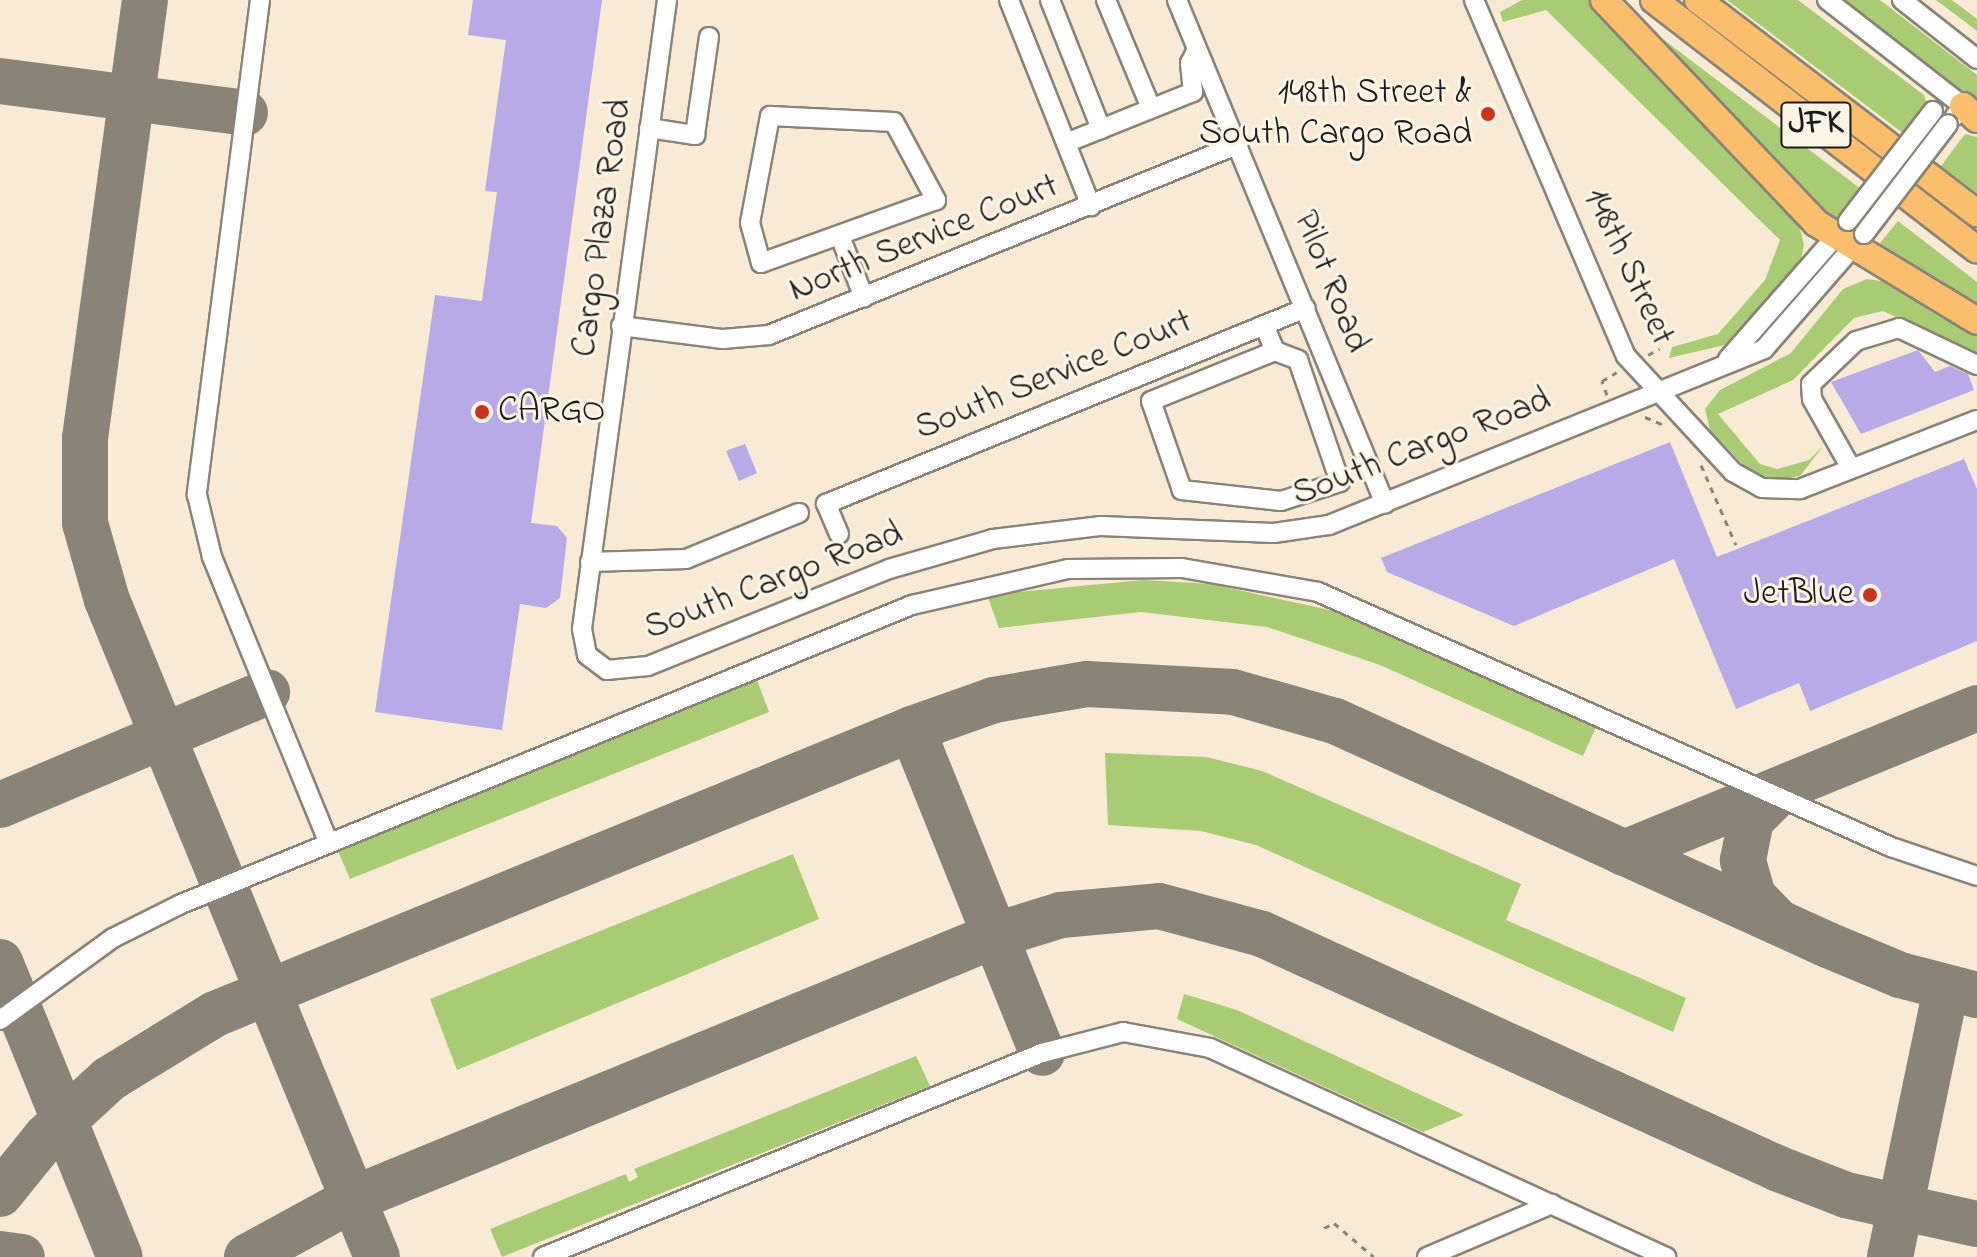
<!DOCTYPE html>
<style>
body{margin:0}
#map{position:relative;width:1977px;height:1257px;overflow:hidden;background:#f8ead4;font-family:"Indie Flower",sans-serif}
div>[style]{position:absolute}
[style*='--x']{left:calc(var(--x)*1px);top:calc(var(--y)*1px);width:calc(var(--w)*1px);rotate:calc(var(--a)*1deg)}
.green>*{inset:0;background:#a9cb73}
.taxiway>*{height:46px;margin:-23px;padding:0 23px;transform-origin:23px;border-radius:23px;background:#8a8378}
.building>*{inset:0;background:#b7aae6}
.path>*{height:3px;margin-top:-1.5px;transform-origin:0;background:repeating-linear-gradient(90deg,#8a8378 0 6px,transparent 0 12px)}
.roads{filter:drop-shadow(2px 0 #8a8378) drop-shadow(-2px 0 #8a8378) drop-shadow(0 2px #8a8378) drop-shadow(0 -2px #8a8378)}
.minor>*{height:18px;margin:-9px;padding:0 9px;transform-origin:9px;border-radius:9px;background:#fff}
.highway>*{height:26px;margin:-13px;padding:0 13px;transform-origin:13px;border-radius:13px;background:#fabe6d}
.bridges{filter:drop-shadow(2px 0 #8a8378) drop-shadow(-2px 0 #8a8378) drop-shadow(0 2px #8a8378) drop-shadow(0 -2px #8a8378)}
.minor-bridge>*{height:18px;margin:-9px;padding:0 9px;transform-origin:9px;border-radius:9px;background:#fff}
.dots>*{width:22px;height:22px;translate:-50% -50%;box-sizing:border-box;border:4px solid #fcf5e5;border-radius:50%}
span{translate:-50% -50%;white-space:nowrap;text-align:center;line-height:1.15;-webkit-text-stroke:6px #fcf5e5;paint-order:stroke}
.shield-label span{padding:2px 6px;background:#fcf5e5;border:2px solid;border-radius:6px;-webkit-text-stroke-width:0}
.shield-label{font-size:34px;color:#1c1c1c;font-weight:700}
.poi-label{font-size:36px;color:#1c1c1c}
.right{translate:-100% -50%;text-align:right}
.left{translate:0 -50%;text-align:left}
.street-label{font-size:36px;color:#1c1c1c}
</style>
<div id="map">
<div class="green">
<i style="clip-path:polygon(1522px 0,1589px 0,1798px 220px,1804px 245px,1798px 272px,1725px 345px,1669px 358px,1672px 347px,1718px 334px,1765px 280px,1780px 240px,1546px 10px,1503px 22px,1500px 12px)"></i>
<i style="clip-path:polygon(1727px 0,1798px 0,1924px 95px,1927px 105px,1904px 134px)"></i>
<i style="clip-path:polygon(1838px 0,1880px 0,1977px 75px,1977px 107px)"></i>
<i style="clip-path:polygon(1936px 0,1952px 0,1977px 19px,1977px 31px)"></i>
<i style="clip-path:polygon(1664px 40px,1861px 189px,1834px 223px,1660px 46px)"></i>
<i style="clip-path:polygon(1965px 134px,1977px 137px,1977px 193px,1941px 166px)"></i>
<i style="clip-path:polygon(1898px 221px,1977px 282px,1977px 310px,1871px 254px)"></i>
<i style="clip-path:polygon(1867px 279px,1887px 282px,1977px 331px,1977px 355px,1883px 311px,1854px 318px,1793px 380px,1718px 414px,1760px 464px,1777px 469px,1809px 460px,1824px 445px,1800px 476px,1777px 481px,1749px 471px,1710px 430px,1705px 409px,1720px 390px,1791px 353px,1843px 289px)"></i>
<i style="clip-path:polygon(1143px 580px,1211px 584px,1334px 611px,1597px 725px,1583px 756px,1380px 665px,1267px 627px,1141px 612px,999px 628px,987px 595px)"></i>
<i style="clip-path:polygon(757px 680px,769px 712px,350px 879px,338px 851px)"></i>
<i style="clip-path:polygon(1105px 753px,1206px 757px,1262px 771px,1521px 884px,1506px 920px,1686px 998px,1673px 1032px,1256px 845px,1201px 831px,1108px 825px)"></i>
<i style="clip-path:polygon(793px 854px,819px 919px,457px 1070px,430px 999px)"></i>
<i style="clip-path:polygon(1184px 994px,1237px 1010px,1464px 1115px,1423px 1132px,1177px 1019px)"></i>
<i style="clip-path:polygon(916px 1056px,930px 1086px,502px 1257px,490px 1229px,626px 1174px,629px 1182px,638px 1177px,634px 1169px)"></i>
</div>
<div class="taxiway">
<i style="--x:145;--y:0;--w:442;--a:97.8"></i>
<i style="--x:85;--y:438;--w:85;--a:90"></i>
<i style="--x:85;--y:523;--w:80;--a:74.1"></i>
<i style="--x:107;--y:600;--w:710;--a:67.66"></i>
<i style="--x:0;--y:81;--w:247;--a:7.4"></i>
<i style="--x:912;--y:729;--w:349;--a:68.1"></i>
<i style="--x:0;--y:805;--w:290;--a:-22.9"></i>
<i style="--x:1624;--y:853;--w:382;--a:-22.3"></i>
<i style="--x:1778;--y:922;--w:36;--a:-134"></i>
<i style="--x:1753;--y:896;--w:37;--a:-106"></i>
<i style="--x:1743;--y:860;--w:41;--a:-78.7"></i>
<i style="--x:1751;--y:820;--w:45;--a:-45"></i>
<i style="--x:0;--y:962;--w:318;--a:67.9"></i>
<i style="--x:0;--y:1194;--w:73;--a:-51.1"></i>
<i style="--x:46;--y:1137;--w:86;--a:-42.6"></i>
<i style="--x:109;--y:1079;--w:124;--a:-31.5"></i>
<i style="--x:215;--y:1014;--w:753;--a:-22.24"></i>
<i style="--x:912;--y:729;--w:87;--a:-19.5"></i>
<i style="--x:994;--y:700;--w:94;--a:-9.8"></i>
<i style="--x:1087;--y:684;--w:146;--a:3.1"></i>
<i style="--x:1233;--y:692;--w:106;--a:15.9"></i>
<i style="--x:1335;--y:721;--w:542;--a:24.44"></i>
<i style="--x:1828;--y:945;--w:78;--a:22.6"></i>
<i style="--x:1900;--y:975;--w:80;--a:14.6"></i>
<i style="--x:0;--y:1254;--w:22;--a:8"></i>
<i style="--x:247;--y:1257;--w:121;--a:-28.7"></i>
<i style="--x:353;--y:1199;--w:695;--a:-22.32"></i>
<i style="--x:996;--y:935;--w:68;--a:-17.1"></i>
<i style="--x:1061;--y:915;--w:98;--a:-5.2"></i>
<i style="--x:1159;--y:906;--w:107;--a:15.2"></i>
<i style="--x:1262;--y:934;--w:568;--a:24.44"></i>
<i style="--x:1779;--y:1169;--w:72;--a:21.2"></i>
<i style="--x:1846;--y:1195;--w:134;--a:12.5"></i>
<i style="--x:1890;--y:1257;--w:275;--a:-78.2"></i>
</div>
<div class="building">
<i style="clip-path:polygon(473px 0,602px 0,531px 523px,557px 526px,567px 538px,560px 598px,546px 608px,520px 604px,502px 730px,375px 712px,435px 295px,482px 301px,497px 192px,485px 191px,506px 40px,468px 35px)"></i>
<i style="clip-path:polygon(1918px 350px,1935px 372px,1950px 366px,1968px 374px,1974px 390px,1861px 434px,1831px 382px)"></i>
<i style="clip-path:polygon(1670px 442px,1717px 557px,1964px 459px,1977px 489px,1977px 641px,1810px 711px,1799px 683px,1736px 709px,1674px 559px,1514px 626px,1387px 572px,1381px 558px)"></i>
<i style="clip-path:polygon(745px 444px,757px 473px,739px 481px,726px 451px)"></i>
</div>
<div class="path">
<i style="--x:1648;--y:355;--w:13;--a:-29"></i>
<i style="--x:1607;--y:395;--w:15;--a:-110"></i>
<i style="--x:1602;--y:381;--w:17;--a:-31"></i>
<i style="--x:1645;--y:417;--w:21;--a:23"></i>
<i style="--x:1701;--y:465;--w:87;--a:66.4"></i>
<i style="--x:1324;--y:1228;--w:11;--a:-27"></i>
<i style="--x:1334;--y:1223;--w:52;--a:40.4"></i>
</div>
<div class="roads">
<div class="minor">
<i style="--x:260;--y:0;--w:499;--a:97.3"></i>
<i style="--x:197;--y:495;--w:64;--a:76.4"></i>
<i style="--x:212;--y:557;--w:309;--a:67.8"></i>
<i style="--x:667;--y:0;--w:635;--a:97.7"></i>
<i style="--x:582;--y:629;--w:26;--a:79"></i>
<i style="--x:587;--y:655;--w:25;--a:37"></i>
<i style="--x:607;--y:670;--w:41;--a:-5.6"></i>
<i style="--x:648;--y:666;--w:260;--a:-21.9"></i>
<i style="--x:889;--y:569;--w:108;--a:-16.1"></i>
<i style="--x:993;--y:539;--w:109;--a:-6.9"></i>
<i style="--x:1101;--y:526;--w:173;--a:2.3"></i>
<i style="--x:1274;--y:533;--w:56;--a:-8.3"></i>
<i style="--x:1329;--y:525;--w:469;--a:-22"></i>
<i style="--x:1764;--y:349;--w:147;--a:-48.9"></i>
<i style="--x:1009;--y:0;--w:222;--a:68.3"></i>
<i style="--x:1050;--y:0;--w:139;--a:68.4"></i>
<i style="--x:1106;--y:0;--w:117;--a:67.4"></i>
<i style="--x:1177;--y:0;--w:545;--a:67.57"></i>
<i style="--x:1474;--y:0;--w:387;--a:66.9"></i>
<i style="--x:1626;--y:356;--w:158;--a:47.3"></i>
<i style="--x:1733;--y:472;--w:33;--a:29"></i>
<i style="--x:1762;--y:488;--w:38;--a:2"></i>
<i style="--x:1800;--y:489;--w:190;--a:-21.3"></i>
<i style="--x:1827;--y:0;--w:172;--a:37.9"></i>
<i style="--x:1963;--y:106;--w:13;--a:129"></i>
<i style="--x:1902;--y:0;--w:95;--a:38.2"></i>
<i style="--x:770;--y:116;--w:124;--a:2.8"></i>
<i style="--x:894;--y:122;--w:89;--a:61.7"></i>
<i style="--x:936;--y:200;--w:186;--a:160.2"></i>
<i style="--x:761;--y:263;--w:41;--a:-105.4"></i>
<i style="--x:750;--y:223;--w:109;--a:-79.4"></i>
<i style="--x:649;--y:128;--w:47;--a:8.7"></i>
<i style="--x:695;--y:135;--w:99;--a:-81.9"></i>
<i style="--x:1066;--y:143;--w:137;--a:-21.9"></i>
<i style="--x:1193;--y:92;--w:29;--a:-96"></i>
<i style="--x:1190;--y:63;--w:15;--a:-62"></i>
<i style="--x:840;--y:236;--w:66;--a:68.8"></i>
<i style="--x:1264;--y:325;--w:28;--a:67"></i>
<i style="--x:1275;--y:351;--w:25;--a:21"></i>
<i style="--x:1298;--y:360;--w:129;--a:71"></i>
<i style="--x:1340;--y:482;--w:62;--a:162.1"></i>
<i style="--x:1281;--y:501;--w:100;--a:-173.7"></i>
<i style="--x:1182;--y:490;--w:94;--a:-109.2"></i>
<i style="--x:1151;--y:401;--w:134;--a:-22"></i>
<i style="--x:621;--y:326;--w:103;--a:7.3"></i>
<i style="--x:723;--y:339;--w:46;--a:-5"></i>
<i style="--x:769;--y:335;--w:507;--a:-22.12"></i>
<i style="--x:1728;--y:359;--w:174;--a:-48.7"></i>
<i style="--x:1851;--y:468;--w:79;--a:-119.5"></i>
<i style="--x:1812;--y:399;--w:15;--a:-94"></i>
<i style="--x:1811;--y:384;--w:62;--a:-43.7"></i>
<i style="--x:1856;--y:341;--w:45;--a:-16.8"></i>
<i style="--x:1899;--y:328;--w:86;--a:25.4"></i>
<i style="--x:839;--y:534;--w:33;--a:-113"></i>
<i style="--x:826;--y:504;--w:518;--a:-22.21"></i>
<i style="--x:590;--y:562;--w:96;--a:-1.8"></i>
<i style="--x:686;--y:559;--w:122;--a:-22.2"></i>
<i style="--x:0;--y:1020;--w:140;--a:-36"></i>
<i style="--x:113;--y:938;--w:76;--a:-26.6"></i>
<i style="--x:181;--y:904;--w:790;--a:-22.25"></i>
<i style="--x:912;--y:605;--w:160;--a:-13"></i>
<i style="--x:1068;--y:569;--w:114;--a:-0.5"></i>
<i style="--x:1182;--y:568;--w:138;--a:10"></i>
<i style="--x:1318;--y:592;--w:627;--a:23.99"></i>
<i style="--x:1891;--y:847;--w:91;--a:18.6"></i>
<i style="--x:543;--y:1257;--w:539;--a:-22.24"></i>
<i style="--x:1042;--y:1053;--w:84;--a:-14.5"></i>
<i style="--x:1123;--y:1032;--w:88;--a:10.4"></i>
<i style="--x:1210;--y:1048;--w:502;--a:24.62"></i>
<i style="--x:1427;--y:1257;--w:136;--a:-23"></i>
</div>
<div class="highway">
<i style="--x:1604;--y:0;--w:308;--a:46.4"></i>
<i style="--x:1816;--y:223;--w:188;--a:31.3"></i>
<i style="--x:1654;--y:0;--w:408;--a:37.7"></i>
<i style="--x:1698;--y:0;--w:351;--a:37.4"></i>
<i style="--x:1963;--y:106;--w:19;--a:43"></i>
</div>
</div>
<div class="bridges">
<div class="minor-bridge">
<i style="--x:1848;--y:221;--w:139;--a:-52.3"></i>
<i style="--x:1864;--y:234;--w:138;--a:-52.6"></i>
</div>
</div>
<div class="dots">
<i style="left:1488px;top:114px;background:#c8321e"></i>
<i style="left:482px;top:412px;background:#c8321e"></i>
<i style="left:1870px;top:595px;background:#c8321e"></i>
</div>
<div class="shield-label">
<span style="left:1816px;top:125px">JFK</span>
</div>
<div class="poi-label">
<span class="right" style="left:1472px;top:114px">148th Street &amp;<br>South Cargo Road</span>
<span class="left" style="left:498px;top:412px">CARGO</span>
<span class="right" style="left:1854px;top:595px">JetBlue</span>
</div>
<div class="street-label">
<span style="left:603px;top:228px;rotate:-82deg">Cargo Plaza Road</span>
<span style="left:924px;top:239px;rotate:-22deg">North Service Court</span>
<span style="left:1628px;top:267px;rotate:65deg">148th Street</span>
<span style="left:1330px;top:282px;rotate:68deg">Pilot Road</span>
<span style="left:1054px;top:376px;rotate:-22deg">South Service Court</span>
<span style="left:1422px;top:448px;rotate:-21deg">South Cargo Road</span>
<span style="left:774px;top:582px;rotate:-21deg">South Cargo Road</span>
</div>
</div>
